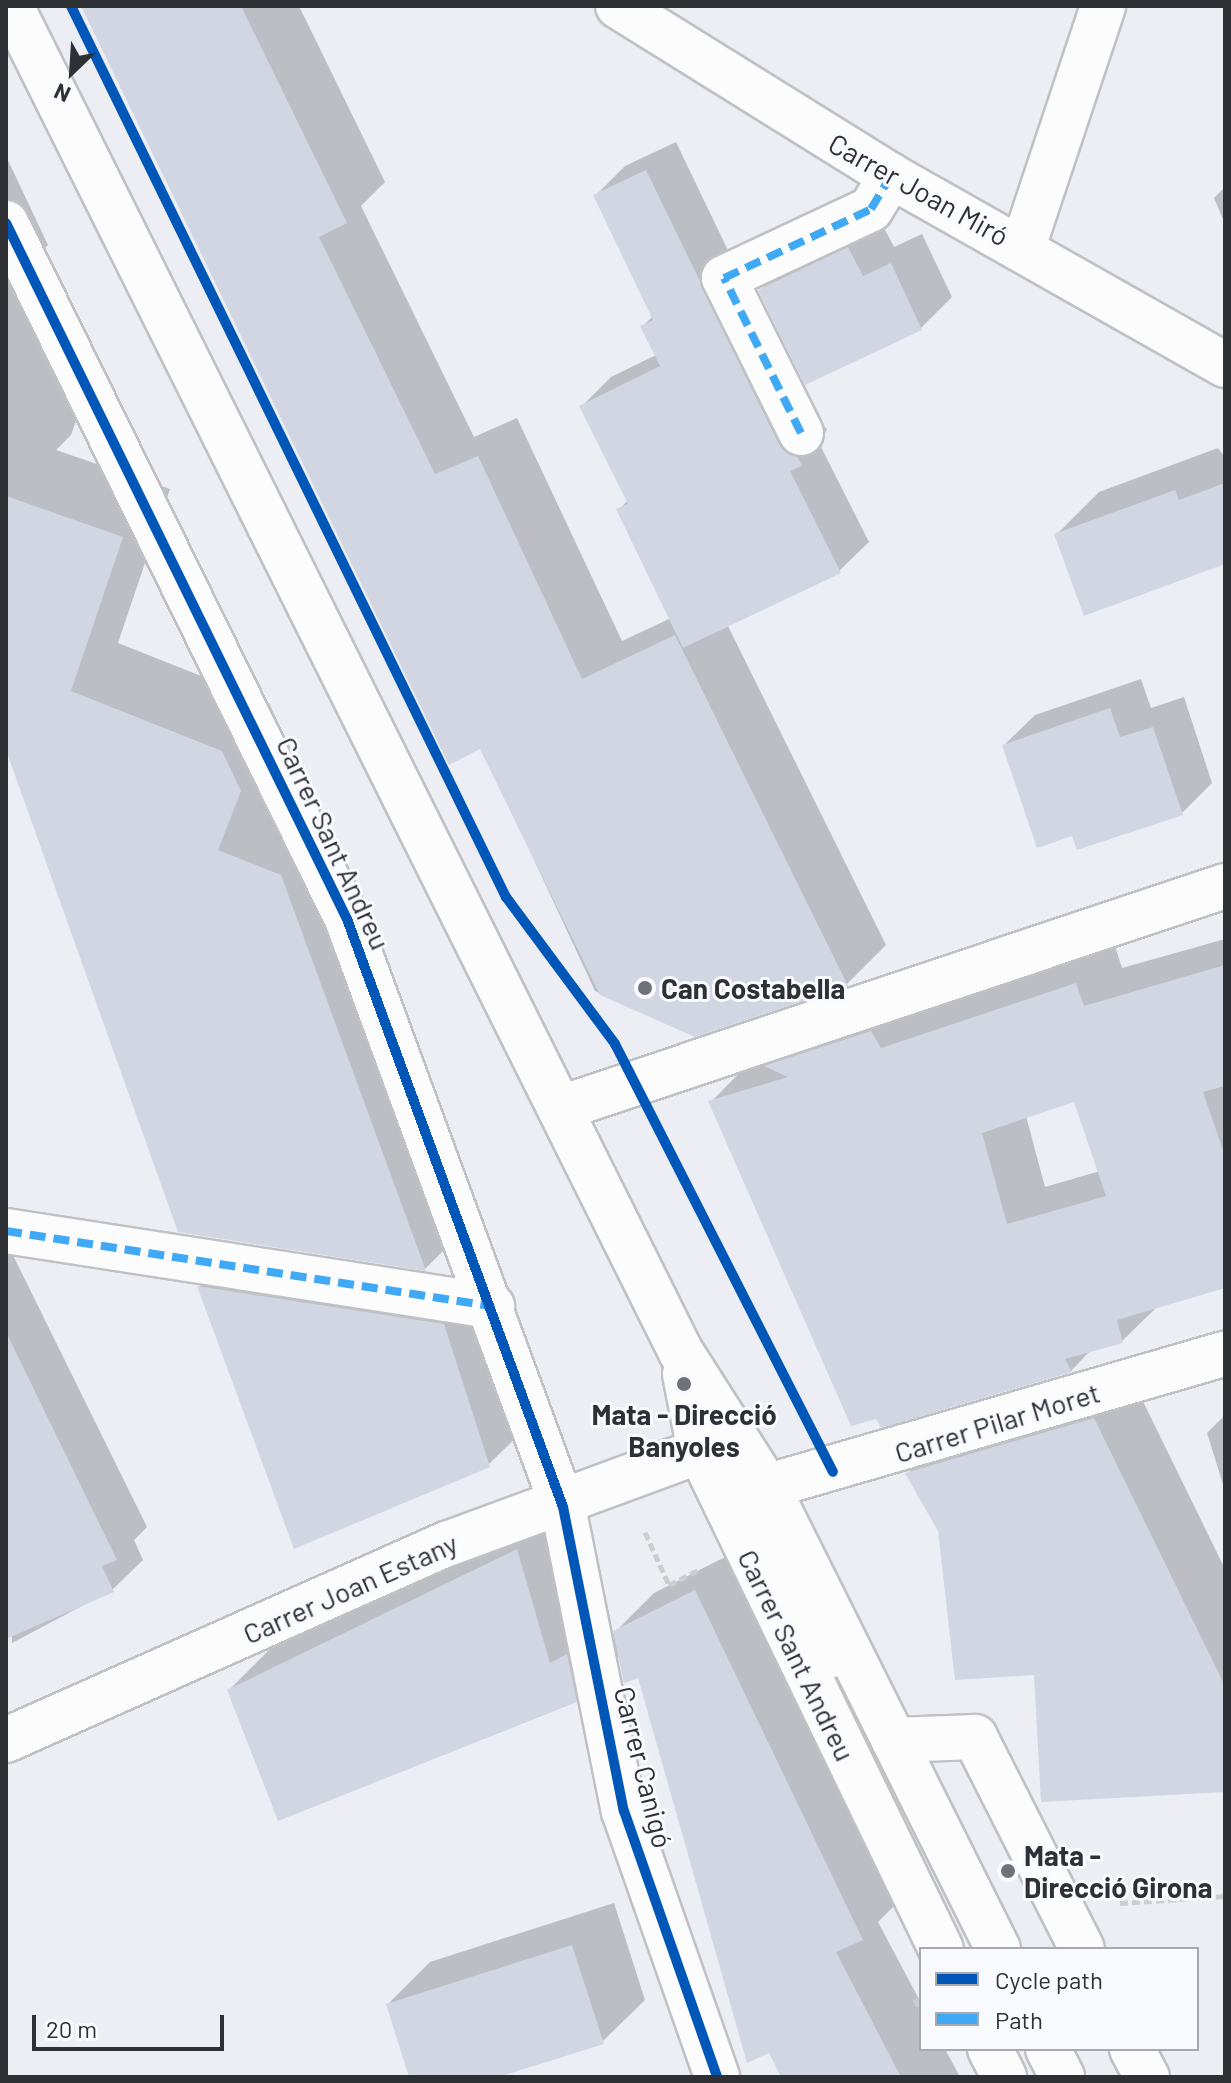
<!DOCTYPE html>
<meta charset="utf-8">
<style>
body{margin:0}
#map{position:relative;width:1231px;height:2083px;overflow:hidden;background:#eceef4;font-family:Barlow,sans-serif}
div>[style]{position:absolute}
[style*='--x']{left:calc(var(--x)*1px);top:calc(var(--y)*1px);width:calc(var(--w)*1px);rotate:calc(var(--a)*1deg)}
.shadow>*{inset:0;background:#0003}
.building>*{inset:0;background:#d1d6e2}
.path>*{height:5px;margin-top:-2.5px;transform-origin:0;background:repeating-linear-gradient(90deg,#cdcdcf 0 8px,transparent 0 12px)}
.roads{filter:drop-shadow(2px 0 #bfc1c5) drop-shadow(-2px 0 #bfc1c5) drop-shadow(0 2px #bfc1c5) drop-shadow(0 -2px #bfc1c5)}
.minor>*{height:44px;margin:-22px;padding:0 22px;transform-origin:22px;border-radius:22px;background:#fcfcfd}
.major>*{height:44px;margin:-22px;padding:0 22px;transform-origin:22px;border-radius:22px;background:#fcfcfd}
.quiet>*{height:8px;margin-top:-4px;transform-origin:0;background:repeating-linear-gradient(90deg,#3fa9f5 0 16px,transparent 0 24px)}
.cycleway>*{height:10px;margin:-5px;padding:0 5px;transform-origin:5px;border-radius:5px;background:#0057b8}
.dots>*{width:22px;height:22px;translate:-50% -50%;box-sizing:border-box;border:4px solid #f8faff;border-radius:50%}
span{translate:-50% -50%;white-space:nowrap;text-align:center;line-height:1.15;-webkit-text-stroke:6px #f8faff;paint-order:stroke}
.street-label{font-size:28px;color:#2e3034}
.poi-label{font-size:28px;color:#2e3034;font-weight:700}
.left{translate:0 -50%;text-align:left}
.frame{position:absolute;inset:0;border:8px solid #2e3034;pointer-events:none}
.legend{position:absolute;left:919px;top:1947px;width:280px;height:104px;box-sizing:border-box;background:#f8faff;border:2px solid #a7a9ae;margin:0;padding:10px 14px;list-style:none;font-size:24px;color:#2e3034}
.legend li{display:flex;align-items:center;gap:16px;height:40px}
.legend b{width:40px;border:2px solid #a7a9ae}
.north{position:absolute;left:32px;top:32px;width:80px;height:80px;-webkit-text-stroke:6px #f8faff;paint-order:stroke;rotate:205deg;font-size:22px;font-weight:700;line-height:32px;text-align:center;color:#2e3034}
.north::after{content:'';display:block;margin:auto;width:28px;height:36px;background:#2e3034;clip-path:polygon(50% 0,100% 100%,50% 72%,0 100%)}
.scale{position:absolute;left:32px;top:2015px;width:192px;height:36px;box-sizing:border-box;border:4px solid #2e3034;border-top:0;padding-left:10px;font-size:24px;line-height:28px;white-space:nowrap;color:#2e3034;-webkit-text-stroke:6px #f8faff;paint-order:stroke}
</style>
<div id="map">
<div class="shadow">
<i style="clip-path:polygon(89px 6px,299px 6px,385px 182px,361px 206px,474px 437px,517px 418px,622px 641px,671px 618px,619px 510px,628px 500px,581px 407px,611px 377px,656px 355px,642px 327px,654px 315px,596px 195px,625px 166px,676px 142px,807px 415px,827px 429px,820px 445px,869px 542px,839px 571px,727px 624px,886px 945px,847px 984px,695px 1035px,595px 991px,481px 746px)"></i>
<i style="clip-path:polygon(6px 156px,48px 245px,27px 266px,65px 344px,99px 356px,71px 435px,56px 450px,170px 489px,118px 643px,269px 703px,287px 742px,265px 802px,328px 827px,473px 1221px,426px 1268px,180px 1230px,6px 747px)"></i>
<i style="clip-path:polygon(1225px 187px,1225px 224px,1214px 198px)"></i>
<i style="clip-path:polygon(879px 218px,894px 247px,922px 234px,952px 297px,921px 328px,806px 382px,760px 290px,791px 260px)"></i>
<i style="clip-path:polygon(1218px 448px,1225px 457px,1225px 562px,1057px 534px,1099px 492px)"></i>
<i style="clip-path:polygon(1141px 679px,1151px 708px,1184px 697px,1212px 783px,1182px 813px,1073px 834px,1004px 745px,1035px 715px)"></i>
<i style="clip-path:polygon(evenodd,1225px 939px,1225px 1286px,1158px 1306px,1122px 1341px,1091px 1350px,1071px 1371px,711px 1102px,749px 1063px,1115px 946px,1122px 968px,1225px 939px,1075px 1100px,1100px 1171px,1045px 1187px,1026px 1116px,1075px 1100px)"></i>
<i style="clip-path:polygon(6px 1241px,147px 1527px,134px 1540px,143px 1560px,112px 1590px,12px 1643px)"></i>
<i style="clip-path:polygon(242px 1244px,486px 1282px,531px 1423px,488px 1465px,295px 1546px,200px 1286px)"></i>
<i style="clip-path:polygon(1133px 1381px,1225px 1569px,1225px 1790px,1036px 1673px,908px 1473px,946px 1435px)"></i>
<i style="clip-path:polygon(1225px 1415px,1225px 1491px,1207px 1433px)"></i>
<i style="clip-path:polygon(559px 1508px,593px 1622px,609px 1614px,613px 1634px,654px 1593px,733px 1553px,900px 1900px,878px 1922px,921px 2003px,921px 2049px,945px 2049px,960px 2077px,783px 2077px,639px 1675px,620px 1656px,576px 1700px,229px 1690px,272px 1647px)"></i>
<i style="clip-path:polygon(614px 1903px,645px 2000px,602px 2042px,491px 2077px,411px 2077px,388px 2004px,430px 1962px)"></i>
</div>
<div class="building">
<i style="clip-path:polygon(81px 6px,241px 6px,347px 223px,319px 237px,435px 474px,478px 456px,582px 679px,675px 635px,848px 986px,695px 1037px,600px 995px,480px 749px,449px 765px)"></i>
<i style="clip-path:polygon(646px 170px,779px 444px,798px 458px,802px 466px,790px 471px,841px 573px,683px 648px,616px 509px,628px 504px,579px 406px,660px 366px,640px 326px,653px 320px,593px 195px)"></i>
<i style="clip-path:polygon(848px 247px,863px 276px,891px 263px,922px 330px,805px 385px,758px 290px)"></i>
<i style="clip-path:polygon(1225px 483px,1225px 564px,1084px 616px,1054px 534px,1175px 490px,1179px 500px)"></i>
<i style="clip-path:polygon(6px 496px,123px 537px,71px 691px,222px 751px,241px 791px,218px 850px,281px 875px,426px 1271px,178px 1232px,6px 750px)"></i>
<i style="clip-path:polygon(1110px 708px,1120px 737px,1153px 727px,1183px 815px,1077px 850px,1072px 836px,1037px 848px,1002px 745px)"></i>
<i style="clip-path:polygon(evenodd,1225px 965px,1225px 1086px,1203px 1092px,1225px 1156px,1225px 1288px,1117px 1320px,1123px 1343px,1065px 1359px,1072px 1372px,881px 1428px,876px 1419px,851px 1426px,708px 1101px,788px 1077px,764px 1066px,871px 1031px,881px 1048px,1076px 983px,1084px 1006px,1225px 965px,1074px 1102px,1106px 1196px,1007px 1224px,982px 1133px,1074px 1102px)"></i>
<i style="clip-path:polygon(197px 1286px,444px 1324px,490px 1467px,294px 1549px)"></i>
<i style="clip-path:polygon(6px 1332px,117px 1560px,102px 1566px,114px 1592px,6px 1639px)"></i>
<i style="clip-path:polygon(1094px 1418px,1225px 1686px,1225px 1792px,1041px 1802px,1034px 1675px,955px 1680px,938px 1531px,905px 1473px)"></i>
<i style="clip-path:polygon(517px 1549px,550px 1663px,567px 1654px,577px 1702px,278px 1821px,227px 1690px)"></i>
<i style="clip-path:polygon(695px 1590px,863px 1940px,836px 1952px,901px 2077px,781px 2077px,769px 2053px,747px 2063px,638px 1678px,624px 1683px,613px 1631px)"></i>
<i style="clip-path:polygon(572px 1945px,604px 2044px,498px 2077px,409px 2077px,386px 2004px)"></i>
</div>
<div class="path">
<i style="--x:645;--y:1532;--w:58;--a:65.6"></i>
<i style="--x:669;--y:1585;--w:33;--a:-27"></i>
<i style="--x:1120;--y:1903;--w:105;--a:-3.8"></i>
<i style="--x:915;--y:1999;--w:13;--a:63"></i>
</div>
<div class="roads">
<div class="minor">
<i style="--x:618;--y:6;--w:322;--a:31.9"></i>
<i style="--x:891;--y:176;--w:384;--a:29.5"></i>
<i style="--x:6;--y:223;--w:775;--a:63.9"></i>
<i style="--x:347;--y:919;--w:626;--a:69.83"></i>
<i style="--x:563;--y:1507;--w:310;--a:78.7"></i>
<i style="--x:624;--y:1811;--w:282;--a:70.7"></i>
<i style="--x:1023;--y:247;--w:254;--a:-71.6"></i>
<i style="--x:801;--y:433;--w:173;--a:-116.4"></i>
<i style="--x:724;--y:278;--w:162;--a:-25.1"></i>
<i style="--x:871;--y:209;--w:39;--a:-59"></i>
<i style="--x:561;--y:1108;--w:700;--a:-18.49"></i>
<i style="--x:6;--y:1231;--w:492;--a:8.8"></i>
<i style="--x:745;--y:1493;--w:500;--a:-16.2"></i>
<i style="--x:6;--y:1740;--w:483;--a:-24"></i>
<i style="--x:447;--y:1544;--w:270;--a:-20.2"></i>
<i style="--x:700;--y:1451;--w:62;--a:43"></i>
<i style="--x:745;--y:1493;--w:183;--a:63"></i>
<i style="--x:894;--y:1740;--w:81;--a:-2.1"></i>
<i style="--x:975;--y:1737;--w:237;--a:63.2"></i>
<i style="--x:1132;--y:2049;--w:32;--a:62"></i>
</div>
<div class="major">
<i style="--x:11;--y:6;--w:1504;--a:63.54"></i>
<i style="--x:681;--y:1352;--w:164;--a:57.5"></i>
<i style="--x:769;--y:1490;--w:513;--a:63.48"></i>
<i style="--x:685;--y:1374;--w:78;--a:79"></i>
<i style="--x:700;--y:1451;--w:553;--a:64.18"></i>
<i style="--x:990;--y:2049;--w:31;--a:63"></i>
<i style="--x:1048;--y:2049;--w:31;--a:63"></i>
</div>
</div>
<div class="quiet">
<i style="--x:801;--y:433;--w:173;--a:-116.4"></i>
<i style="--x:724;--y:278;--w:162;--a:-25.1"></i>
<i style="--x:871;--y:209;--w:39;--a:-59"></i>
<i style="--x:6;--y:1231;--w:492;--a:8.8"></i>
</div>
<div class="cycleway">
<i style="--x:71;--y:6;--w:992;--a:63.98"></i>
<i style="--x:506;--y:897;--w:183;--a:53.4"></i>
<i style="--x:615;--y:1044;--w:480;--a:63"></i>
<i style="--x:6;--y:223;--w:775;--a:63.9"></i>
<i style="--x:347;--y:919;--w:626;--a:69.83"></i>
<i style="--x:563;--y:1507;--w:310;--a:78.7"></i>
<i style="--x:624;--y:1811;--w:282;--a:70.7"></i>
</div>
<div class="dots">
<i style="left:645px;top:988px;background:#707277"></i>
<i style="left:684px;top:1384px;background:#707277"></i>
<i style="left:1008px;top:1871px;background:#707277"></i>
</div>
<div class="street-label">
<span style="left:919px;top:189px;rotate:29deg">Carrer Joan Miró</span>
<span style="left:334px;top:843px;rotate:65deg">Carrer Sant Andreu</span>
<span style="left:997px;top:1422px;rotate:-17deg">Carrer Pilar Moret</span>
<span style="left:350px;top:1588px;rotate:-24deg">Carrer Joan Estany</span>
<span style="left:797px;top:1655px;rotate:64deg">Carrer Sant Andreu</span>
<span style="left:644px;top:1767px;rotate:76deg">Carrer Canigó</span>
</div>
<div class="poi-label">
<span class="left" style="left:661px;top:988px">Can Costabella</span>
<span style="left:684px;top:1430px">Mata - Direcció<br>Banyoles</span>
<span class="left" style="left:1024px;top:1871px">Mata -<br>Direcció Girona</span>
</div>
<div class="frame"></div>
<ul class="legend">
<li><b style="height:10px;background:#0057b8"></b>Cycle path</li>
<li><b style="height:10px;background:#3fa9f5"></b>Path</li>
</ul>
<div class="north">N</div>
<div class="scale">20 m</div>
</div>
